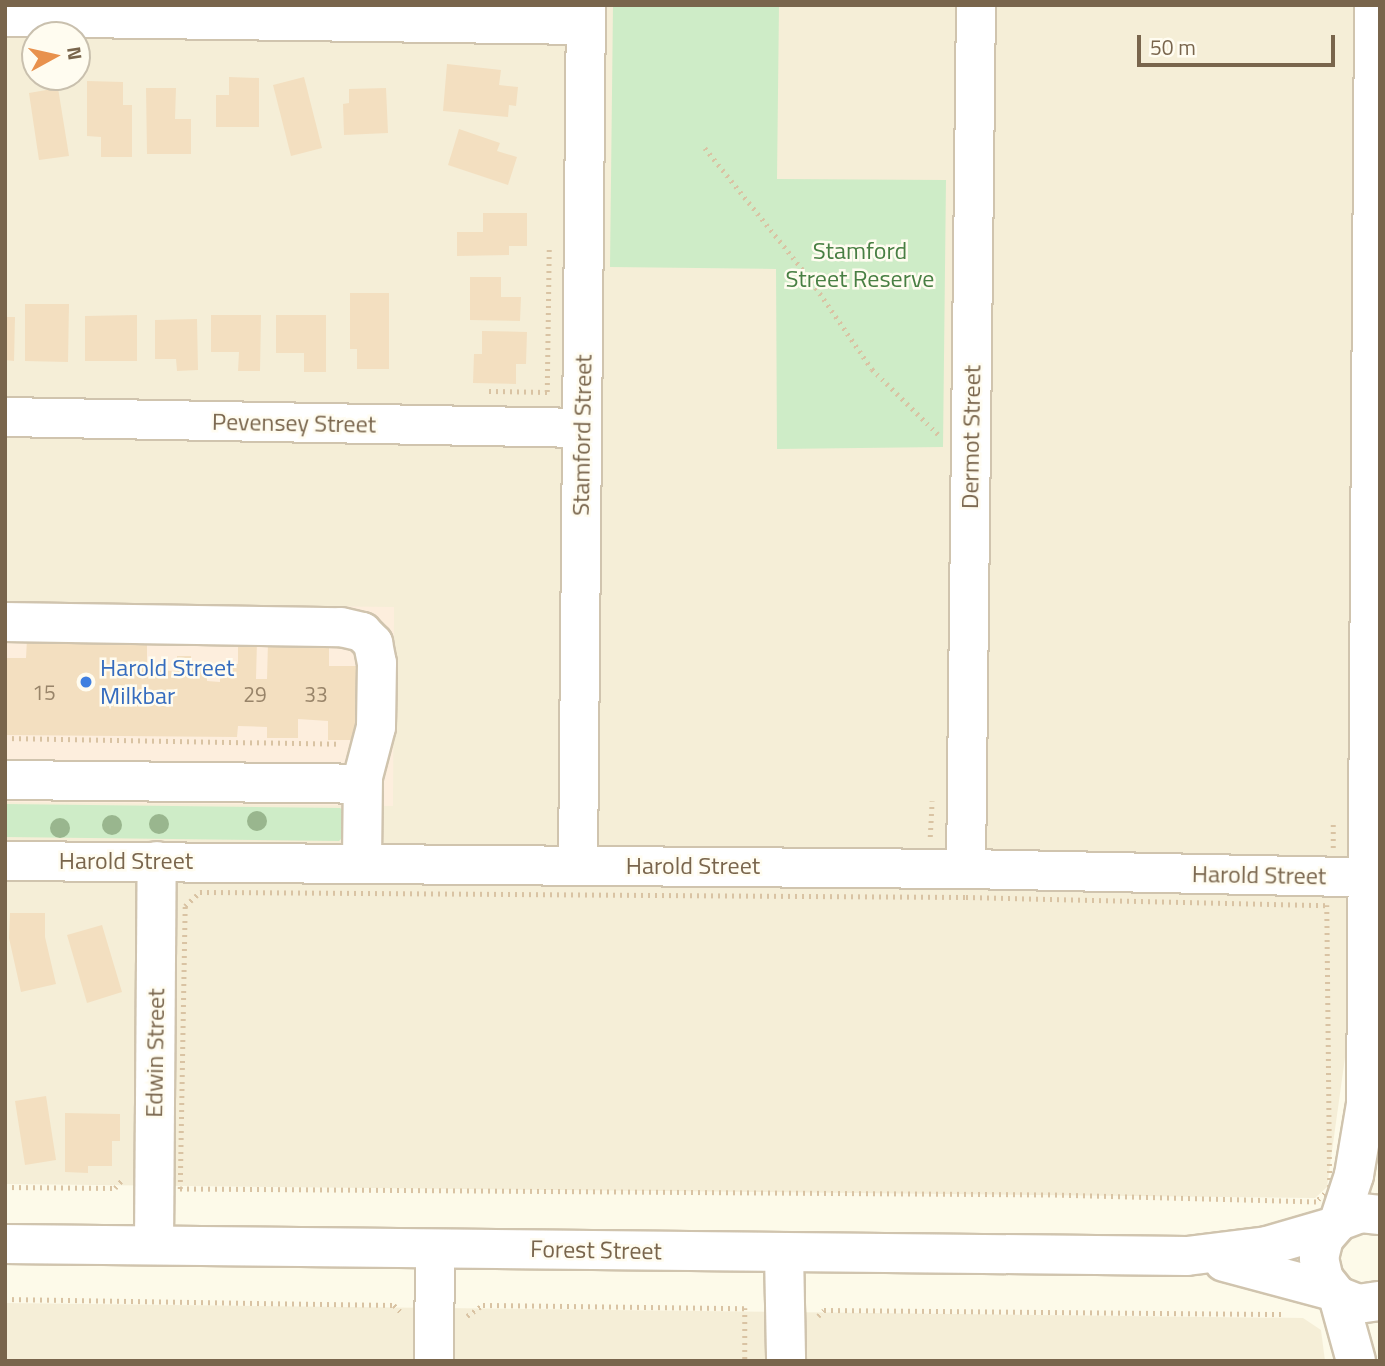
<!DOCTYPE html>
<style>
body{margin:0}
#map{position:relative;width:1385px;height:1366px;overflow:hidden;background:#fdfae9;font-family:"Titillium Web",sans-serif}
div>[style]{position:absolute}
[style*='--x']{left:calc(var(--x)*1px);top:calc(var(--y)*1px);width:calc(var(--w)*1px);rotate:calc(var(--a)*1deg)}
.residential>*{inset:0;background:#f5eed7}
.commercial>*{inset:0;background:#fdeedd}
.green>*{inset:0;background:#ceecc7}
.building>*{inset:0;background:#f3dfc0}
.path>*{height:4.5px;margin-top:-2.25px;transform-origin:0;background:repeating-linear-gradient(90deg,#d9c3a3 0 2px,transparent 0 7px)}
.roads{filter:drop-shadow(2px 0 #d0c4ae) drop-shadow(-2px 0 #d0c4ae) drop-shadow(0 2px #d0c4ae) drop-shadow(0 -2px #d0c4ae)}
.minor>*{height:38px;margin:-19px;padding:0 19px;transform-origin:19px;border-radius:19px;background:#fff}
.trees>*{width:20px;height:20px;margin:-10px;border-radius:50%;background:#99b68e}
.dots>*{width:19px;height:19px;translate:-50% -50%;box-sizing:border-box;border:4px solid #fffcf0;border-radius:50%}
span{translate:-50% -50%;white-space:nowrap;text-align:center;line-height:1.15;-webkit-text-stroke:5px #fffcf0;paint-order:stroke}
.number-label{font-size:21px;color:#988469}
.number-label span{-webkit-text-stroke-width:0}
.park-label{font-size:24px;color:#487f43}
.street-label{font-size:24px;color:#79654c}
.shop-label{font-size:24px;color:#366cbe}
.left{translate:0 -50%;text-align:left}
.frame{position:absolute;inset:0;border:7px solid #79654c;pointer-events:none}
.north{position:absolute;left:21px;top:21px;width:70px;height:70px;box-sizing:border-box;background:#fffcf0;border:2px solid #c9c0ae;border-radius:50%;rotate:82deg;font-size:19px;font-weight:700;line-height:28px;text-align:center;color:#79654c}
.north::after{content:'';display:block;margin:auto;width:24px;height:32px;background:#e8914d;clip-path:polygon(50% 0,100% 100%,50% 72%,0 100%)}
.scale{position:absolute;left:1137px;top:35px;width:198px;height:32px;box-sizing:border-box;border:4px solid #79654c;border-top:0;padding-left:9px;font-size:21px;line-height:24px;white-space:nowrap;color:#79654c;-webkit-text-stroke:5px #fffcf0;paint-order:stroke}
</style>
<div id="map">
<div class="residential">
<i style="clip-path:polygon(evenodd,5px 5px,1380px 5px,1370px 878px,1327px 1187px,1315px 1198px,5px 1184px,5px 5px,35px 35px,77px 35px,77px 77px,35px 77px,35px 35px)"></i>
<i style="clip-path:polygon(5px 1303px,1303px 1318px,1321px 1330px,1325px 1361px,5px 1361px)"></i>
</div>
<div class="commercial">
<i style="clip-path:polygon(5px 603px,394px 607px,393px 806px,5px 802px)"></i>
</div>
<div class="green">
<i style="clip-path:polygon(613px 5px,779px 5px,777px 179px,946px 180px,943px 447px,777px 449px,776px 269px,610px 267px)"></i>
<i style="clip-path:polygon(5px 804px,340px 808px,345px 812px,344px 836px,339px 841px,5px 837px)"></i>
</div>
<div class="building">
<i style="clip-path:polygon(447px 64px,501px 70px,499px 85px,518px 87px,516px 106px,509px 105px,508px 117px,443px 111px)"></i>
<i style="clip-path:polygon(229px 77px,259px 78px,259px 127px,216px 127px,216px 95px,229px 95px)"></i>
<i style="clip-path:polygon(304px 77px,322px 148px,291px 156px,273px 85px)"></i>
<i style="clip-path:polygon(87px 81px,123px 82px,123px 105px,132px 105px,132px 157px,101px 157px,101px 137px,87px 136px)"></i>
<i style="clip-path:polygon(58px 88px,69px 156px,39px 160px,29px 93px)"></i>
<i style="clip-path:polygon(146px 88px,176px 88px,175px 119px,191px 119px,191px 154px,147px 154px)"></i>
<i style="clip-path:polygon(386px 88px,388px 133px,344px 135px,343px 104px,349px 103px,349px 89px)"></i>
<i style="clip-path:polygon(459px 129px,500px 143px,497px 151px,517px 157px,508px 185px,448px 165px)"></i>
<i style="clip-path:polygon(483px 213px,527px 213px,527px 246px,509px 246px,509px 255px,457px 256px,457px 232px,483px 232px)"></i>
<i style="clip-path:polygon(470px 277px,501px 277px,501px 297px,521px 297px,520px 321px,470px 320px)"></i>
<i style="clip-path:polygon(350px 293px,389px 293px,389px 369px,357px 369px,357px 349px,350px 349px)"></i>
<i style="clip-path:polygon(25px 304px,69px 304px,68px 362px,25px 361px)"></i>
<i style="clip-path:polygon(137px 315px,137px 361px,85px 361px,85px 316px)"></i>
<i style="clip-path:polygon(211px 315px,261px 315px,260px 371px,238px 371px,239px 352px,211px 352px)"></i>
<i style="clip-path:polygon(276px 315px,326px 315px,326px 372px,304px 372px,304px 353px,276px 353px)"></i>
<i style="clip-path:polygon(5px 317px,15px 317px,14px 361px,5px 360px)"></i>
<i style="clip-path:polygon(197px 319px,198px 370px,177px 371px,176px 359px,155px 359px,155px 320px)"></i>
<i style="clip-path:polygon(482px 331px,527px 332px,526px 364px,516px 364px,516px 384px,473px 383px,474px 354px,482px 354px)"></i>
<i style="clip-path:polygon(27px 639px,147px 640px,147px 670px,177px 671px,177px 656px,191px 656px,191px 666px,207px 666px,207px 681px,220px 682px,220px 664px,238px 664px,238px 641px,257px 641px,256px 679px,267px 679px,268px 642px,329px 642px,329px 666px,358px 666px,357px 740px,328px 740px,328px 721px,298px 719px,298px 738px,267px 738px,267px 727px,238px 726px,237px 737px,5px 735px,5px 658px,26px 658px)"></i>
<i style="clip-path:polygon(10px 913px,45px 913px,45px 937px,56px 984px,21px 992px,9px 938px)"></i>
<i style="clip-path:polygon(102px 925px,122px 992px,87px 1003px,67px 935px)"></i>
<i style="clip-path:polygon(46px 1096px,56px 1160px,25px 1165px,15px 1101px)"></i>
<i style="clip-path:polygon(65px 1113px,120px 1114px,120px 1141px,112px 1141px,112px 1166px,88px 1166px,88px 1173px,65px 1172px)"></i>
</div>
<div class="path">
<i style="--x:705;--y:148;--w:164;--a:51.2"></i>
<i style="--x:808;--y:276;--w:113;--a:55.5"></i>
<i style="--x:872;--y:369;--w:95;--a:44.6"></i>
<i style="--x:489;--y:391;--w:58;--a:1"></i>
<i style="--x:547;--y:392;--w:144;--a:-89.2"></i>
<i style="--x:5;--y:738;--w:335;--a:1"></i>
<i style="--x:930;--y:837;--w:36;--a:-87"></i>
<i style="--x:1333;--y:848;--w:26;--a:-90"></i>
<i style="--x:200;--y:892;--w:766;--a:0.37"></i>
<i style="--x:966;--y:897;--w:361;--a:1.3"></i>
<i style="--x:1327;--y:905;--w:284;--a:89.4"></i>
<i style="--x:1330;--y:1189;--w:19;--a:137"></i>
<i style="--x:1316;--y:1202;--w:273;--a:-178.5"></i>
<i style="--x:1043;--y:1195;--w:863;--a:-179.6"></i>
<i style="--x:180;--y:1189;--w:283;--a:-89"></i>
<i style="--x:185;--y:906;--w:21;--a:-43"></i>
<i style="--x:5;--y:1187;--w:110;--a:0.5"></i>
<i style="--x:115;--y:1188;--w:11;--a:-49"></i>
<i style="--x:5;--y:1299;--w:389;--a:0.9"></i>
<i style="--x:394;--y:1305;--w:13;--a:45"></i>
<i style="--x:467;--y:1316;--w:19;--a:-35"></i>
<i style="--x:483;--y:1305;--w:262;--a:0.7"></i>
<i style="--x:745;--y:1308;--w:53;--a:90"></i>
<i style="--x:818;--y:1316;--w:8;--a:-45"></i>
<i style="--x:824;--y:1310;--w:462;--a:0.5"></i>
</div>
<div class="roads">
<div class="minor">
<i style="--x:5;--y:17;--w:580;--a:0.79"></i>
<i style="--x:5;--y:417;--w:577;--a:1.09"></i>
<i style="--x:5;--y:622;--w:336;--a:0.9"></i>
<i style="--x:341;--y:627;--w:22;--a:13"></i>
<i style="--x:362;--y:632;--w:16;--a:45"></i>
<i style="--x:373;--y:643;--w:20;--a:79"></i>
<i style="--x:377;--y:663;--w:64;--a:90.9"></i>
<i style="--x:376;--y:727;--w:52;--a:104.6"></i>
<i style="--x:363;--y:777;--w:87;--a:90.7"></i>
<i style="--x:5;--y:780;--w:357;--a:0.6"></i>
<i style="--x:5;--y:861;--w:961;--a:0.48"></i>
<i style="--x:966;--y:869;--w:414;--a:1.2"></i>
<i style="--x:578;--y:865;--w:860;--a:-89.47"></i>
<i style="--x:966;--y:869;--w:864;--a:-89.34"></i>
<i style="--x:1380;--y:1215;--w:19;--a:-174"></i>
<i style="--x:1361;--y:1213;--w:23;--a:160"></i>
<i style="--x:1339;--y:1221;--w:23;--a:131"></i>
<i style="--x:1324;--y:1238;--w:21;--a:104"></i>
<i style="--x:1319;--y:1258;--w:22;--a:77"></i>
<i style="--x:1324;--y:1279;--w:22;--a:51"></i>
<i style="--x:1338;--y:1296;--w:22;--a:22"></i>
<i style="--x:1358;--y:1304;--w:22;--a:-8"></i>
<i style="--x:1339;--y:1221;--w:48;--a:-71.9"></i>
<i style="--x:1354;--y:1175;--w:72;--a:-80.4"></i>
<i style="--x:1366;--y:1104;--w:1099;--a:-89.58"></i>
<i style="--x:5;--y:1244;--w:1182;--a:0.58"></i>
<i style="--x:1187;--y:1256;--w:81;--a:-7.1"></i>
<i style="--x:1267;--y:1246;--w:68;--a:-16.3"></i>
<i style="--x:154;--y:1245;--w:384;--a:-89.6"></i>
<i style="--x:784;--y:1252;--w:109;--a:88.9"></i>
<i style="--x:1224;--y:1262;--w:112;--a:15"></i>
<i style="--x:1338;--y:1296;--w:67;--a:74.5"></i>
<i style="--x:434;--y:1361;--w:112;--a:-89.5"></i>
</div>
</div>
<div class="trees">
<i style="left:257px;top:821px"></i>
<i style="left:159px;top:824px"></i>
<i style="left:112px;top:825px"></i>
<i style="left:60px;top:828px"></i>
</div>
<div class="dots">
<i style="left:86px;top:682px;background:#3f7fe0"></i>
</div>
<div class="number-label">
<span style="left:44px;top:692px">15</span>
<span style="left:255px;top:694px">29</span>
<span style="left:316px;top:694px">33</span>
</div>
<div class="park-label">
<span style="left:860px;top:265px">Stamford<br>Street Reserve</span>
</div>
<div class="street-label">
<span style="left:294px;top:423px;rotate:1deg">Pevensey Street</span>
<span style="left:582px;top:435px;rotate:-89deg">Stamford Street</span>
<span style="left:971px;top:437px;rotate:-89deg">Dermot Street</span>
<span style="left:126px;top:861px">Harold Street</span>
<span style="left:693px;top:866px">Harold Street</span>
<span style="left:1259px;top:875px;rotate:1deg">Harold Street</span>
<span style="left:155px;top:1053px;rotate:-89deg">Edwin Street</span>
<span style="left:596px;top:1250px;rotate:1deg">Forest Street</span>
</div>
<div class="shop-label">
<span class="left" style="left:100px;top:682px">Harold Street<br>Milkbar</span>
</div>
<div class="frame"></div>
<div class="north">N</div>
<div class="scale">50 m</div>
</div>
